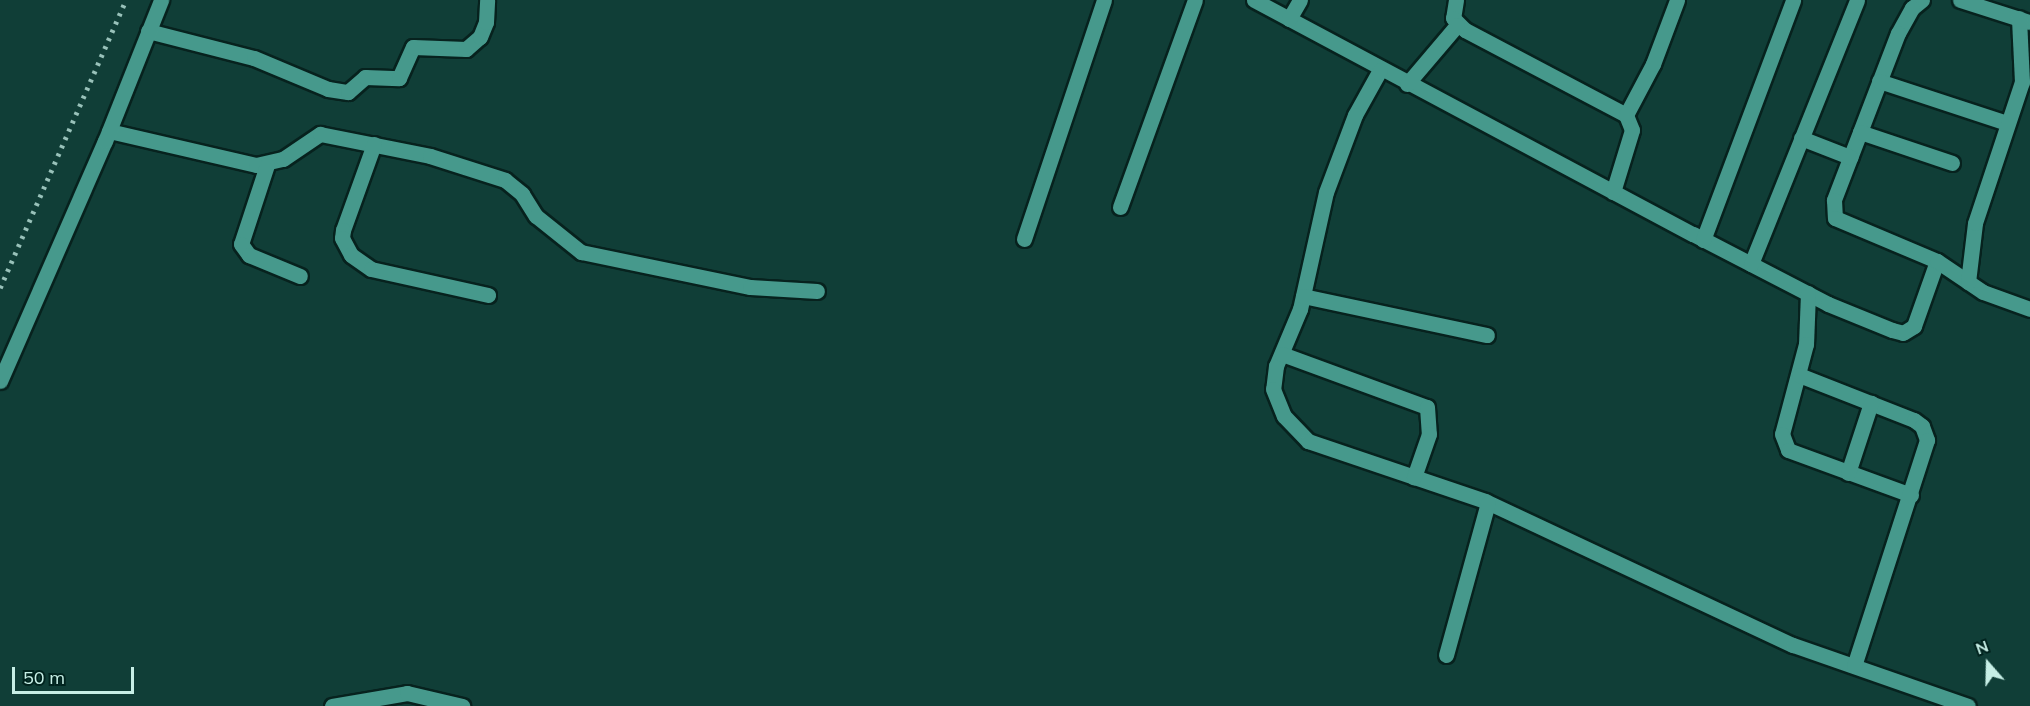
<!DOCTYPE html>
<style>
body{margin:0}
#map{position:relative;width:2030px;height:706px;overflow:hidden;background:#103e37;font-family:Mulish,sans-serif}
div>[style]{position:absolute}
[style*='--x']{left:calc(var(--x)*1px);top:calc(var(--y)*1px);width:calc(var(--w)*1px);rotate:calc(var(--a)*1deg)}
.roads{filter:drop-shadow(2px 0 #07221e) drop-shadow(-2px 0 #07221e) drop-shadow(0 2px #07221e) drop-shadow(0 -2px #07221e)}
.street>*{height:15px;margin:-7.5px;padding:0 7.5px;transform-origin:7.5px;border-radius:7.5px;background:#46998c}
.rail>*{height:4.5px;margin-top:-2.25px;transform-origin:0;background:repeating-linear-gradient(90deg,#99c2ba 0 3px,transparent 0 9px)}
span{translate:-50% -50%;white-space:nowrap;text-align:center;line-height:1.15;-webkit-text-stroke:6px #00231e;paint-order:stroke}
.north{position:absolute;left:1958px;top:634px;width:60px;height:60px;-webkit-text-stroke:4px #00231e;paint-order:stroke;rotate:340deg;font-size:16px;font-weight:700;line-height:24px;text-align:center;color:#c7efe6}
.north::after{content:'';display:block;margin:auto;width:21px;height:27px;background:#c7efe6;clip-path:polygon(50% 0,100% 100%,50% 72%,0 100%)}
.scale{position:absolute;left:12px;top:667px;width:122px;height:27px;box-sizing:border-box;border:3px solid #c7efe6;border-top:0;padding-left:8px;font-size:18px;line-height:21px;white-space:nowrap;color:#c7efe6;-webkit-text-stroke:4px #00231e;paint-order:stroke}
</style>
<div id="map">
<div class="roads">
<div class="street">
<i style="--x:1254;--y:0;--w:497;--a:28.1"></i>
<i style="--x:1693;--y:234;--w:152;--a:27.4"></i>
<i style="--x:1828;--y:304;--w:69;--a:22.1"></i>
<i style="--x:1892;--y:330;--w:11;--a:15"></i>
<i style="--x:1903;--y:333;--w:13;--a:-32"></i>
<i style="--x:1914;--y:326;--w:69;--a:-70.5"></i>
<i style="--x:1456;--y:0;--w:18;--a:99"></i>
<i style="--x:1453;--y:18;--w:17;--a:45"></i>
<i style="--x:1465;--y:30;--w:182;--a:27.8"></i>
<i style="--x:1626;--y:115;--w:16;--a:68"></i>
<i style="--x:1632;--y:130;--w:65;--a:107"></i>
<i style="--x:1922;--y:0;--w:13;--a:141"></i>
<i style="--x:1912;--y:8;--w:29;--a:119"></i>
<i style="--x:1898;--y:33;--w:179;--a:111"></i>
<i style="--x:1834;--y:200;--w:18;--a:87"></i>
<i style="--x:1835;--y:218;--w:111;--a:22.9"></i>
<i style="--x:1937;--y:261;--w:55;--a:34"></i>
<i style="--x:1983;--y:292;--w:50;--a:19.9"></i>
<i style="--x:1960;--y:0;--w:72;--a:17.7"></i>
<i style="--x:1289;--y:19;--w:22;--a:-60"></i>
<i style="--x:148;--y:31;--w:109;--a:14.3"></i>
<i style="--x:254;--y:58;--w:80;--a:22.7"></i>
<i style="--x:328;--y:89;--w:20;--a:9"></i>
<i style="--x:348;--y:92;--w:23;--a:-41"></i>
<i style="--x:365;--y:77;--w:34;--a:2"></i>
<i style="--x:399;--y:78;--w:34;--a:-66"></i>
<i style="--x:413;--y:47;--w:53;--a:2.2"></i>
<i style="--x:466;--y:49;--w:18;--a:-41"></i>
<i style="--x:480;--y:37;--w:16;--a:-68"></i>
<i style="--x:486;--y:22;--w:22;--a:-87"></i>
<i style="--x:1380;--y:70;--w:51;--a:119.1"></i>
<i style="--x:1355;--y:115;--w:82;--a:110.6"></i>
<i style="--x:1326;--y:192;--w:120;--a:102.5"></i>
<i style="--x:1300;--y:309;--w:62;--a:112.8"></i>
<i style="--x:1276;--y:366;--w:23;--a:97"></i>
<i style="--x:1273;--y:389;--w:29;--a:68"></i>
<i style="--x:1284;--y:416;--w:35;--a:46"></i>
<i style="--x:1308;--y:441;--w:187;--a:18.7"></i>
<i style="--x:1485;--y:501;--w:340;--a:25.1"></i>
<i style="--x:1793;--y:645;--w:185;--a:19.2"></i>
<i style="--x:1879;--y:81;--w:135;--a:18.2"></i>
<i style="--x:1407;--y:84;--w:77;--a:-49.7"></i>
<i style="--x:1626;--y:115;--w:58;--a:-62.1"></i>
<i style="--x:1653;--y:64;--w:68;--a:-69.4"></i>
<i style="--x:109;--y:131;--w:151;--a:13"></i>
<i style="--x:256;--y:165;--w:28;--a:-13"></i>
<i style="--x:283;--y:159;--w:45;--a:-34"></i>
<i style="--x:320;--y:134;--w:112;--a:11.3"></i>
<i style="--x:430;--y:156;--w:79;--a:17.7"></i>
<i style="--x:505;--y:180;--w:22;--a:39"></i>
<i style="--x:522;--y:194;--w:26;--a:58"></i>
<i style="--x:536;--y:216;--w:58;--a:38.7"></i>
<i style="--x:581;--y:252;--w:173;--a:11.7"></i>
<i style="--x:750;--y:287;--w:67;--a:3.4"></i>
<i style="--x:1860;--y:132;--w:97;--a:18.6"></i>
<i style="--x:1801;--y:138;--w:53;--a:21.2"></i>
<i style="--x:374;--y:144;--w:91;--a:109.8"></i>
<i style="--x:343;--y:230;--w:8;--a:97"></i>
<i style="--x:342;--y:238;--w:19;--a:62"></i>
<i style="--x:351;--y:255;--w:24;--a:35"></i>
<i style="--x:371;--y:269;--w:120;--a:12.5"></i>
<i style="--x:267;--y:165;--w:83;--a:108.2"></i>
<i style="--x:241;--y:244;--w:14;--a:54"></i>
<i style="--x:249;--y:255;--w:55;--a:22.4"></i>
<i style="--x:1120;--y:207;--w:220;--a:-70.1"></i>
<i style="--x:1024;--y:239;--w:252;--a:-71.5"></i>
<i style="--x:1703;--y:240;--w:256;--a:-69.4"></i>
<i style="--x:1751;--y:264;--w:284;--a:-68.1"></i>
<i style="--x:1968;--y:282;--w:59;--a:-83.2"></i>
<i style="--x:1975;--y:223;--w:149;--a:-71.6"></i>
<i style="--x:2022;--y:82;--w:64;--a:-92.7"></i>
<i style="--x:1808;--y:293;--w:51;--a:92.2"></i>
<i style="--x:1806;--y:344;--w:93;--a:104.9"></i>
<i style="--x:1782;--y:434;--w:17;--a:69"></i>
<i style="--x:1788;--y:450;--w:131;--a:20.1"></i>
<i style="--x:1303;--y:296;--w:188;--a:12"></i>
<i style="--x:1282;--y:354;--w:154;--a:20.1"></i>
<i style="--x:1427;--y:407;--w:27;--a:86"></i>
<i style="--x:1429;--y:434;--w:46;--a:109.2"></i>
<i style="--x:1799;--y:375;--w:123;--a:21.4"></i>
<i style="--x:1914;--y:420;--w:10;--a:37"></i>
<i style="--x:1922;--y:426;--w:15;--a:70"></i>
<i style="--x:1927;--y:440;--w:237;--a:107.9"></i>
<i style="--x:0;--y:381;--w:262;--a:-66.4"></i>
<i style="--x:105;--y:141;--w:152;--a:-68.3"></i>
<i style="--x:1848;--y:473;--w:74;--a:-71.8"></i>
<i style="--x:1446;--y:655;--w:158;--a:-74.6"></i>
<i style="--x:332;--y:706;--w:76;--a:-9.8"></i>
<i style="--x:407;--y:693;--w:57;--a:13.3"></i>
</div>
</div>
<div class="rail">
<i style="--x:0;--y:288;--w:314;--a:-66.4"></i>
</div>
<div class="north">N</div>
<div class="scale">50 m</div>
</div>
